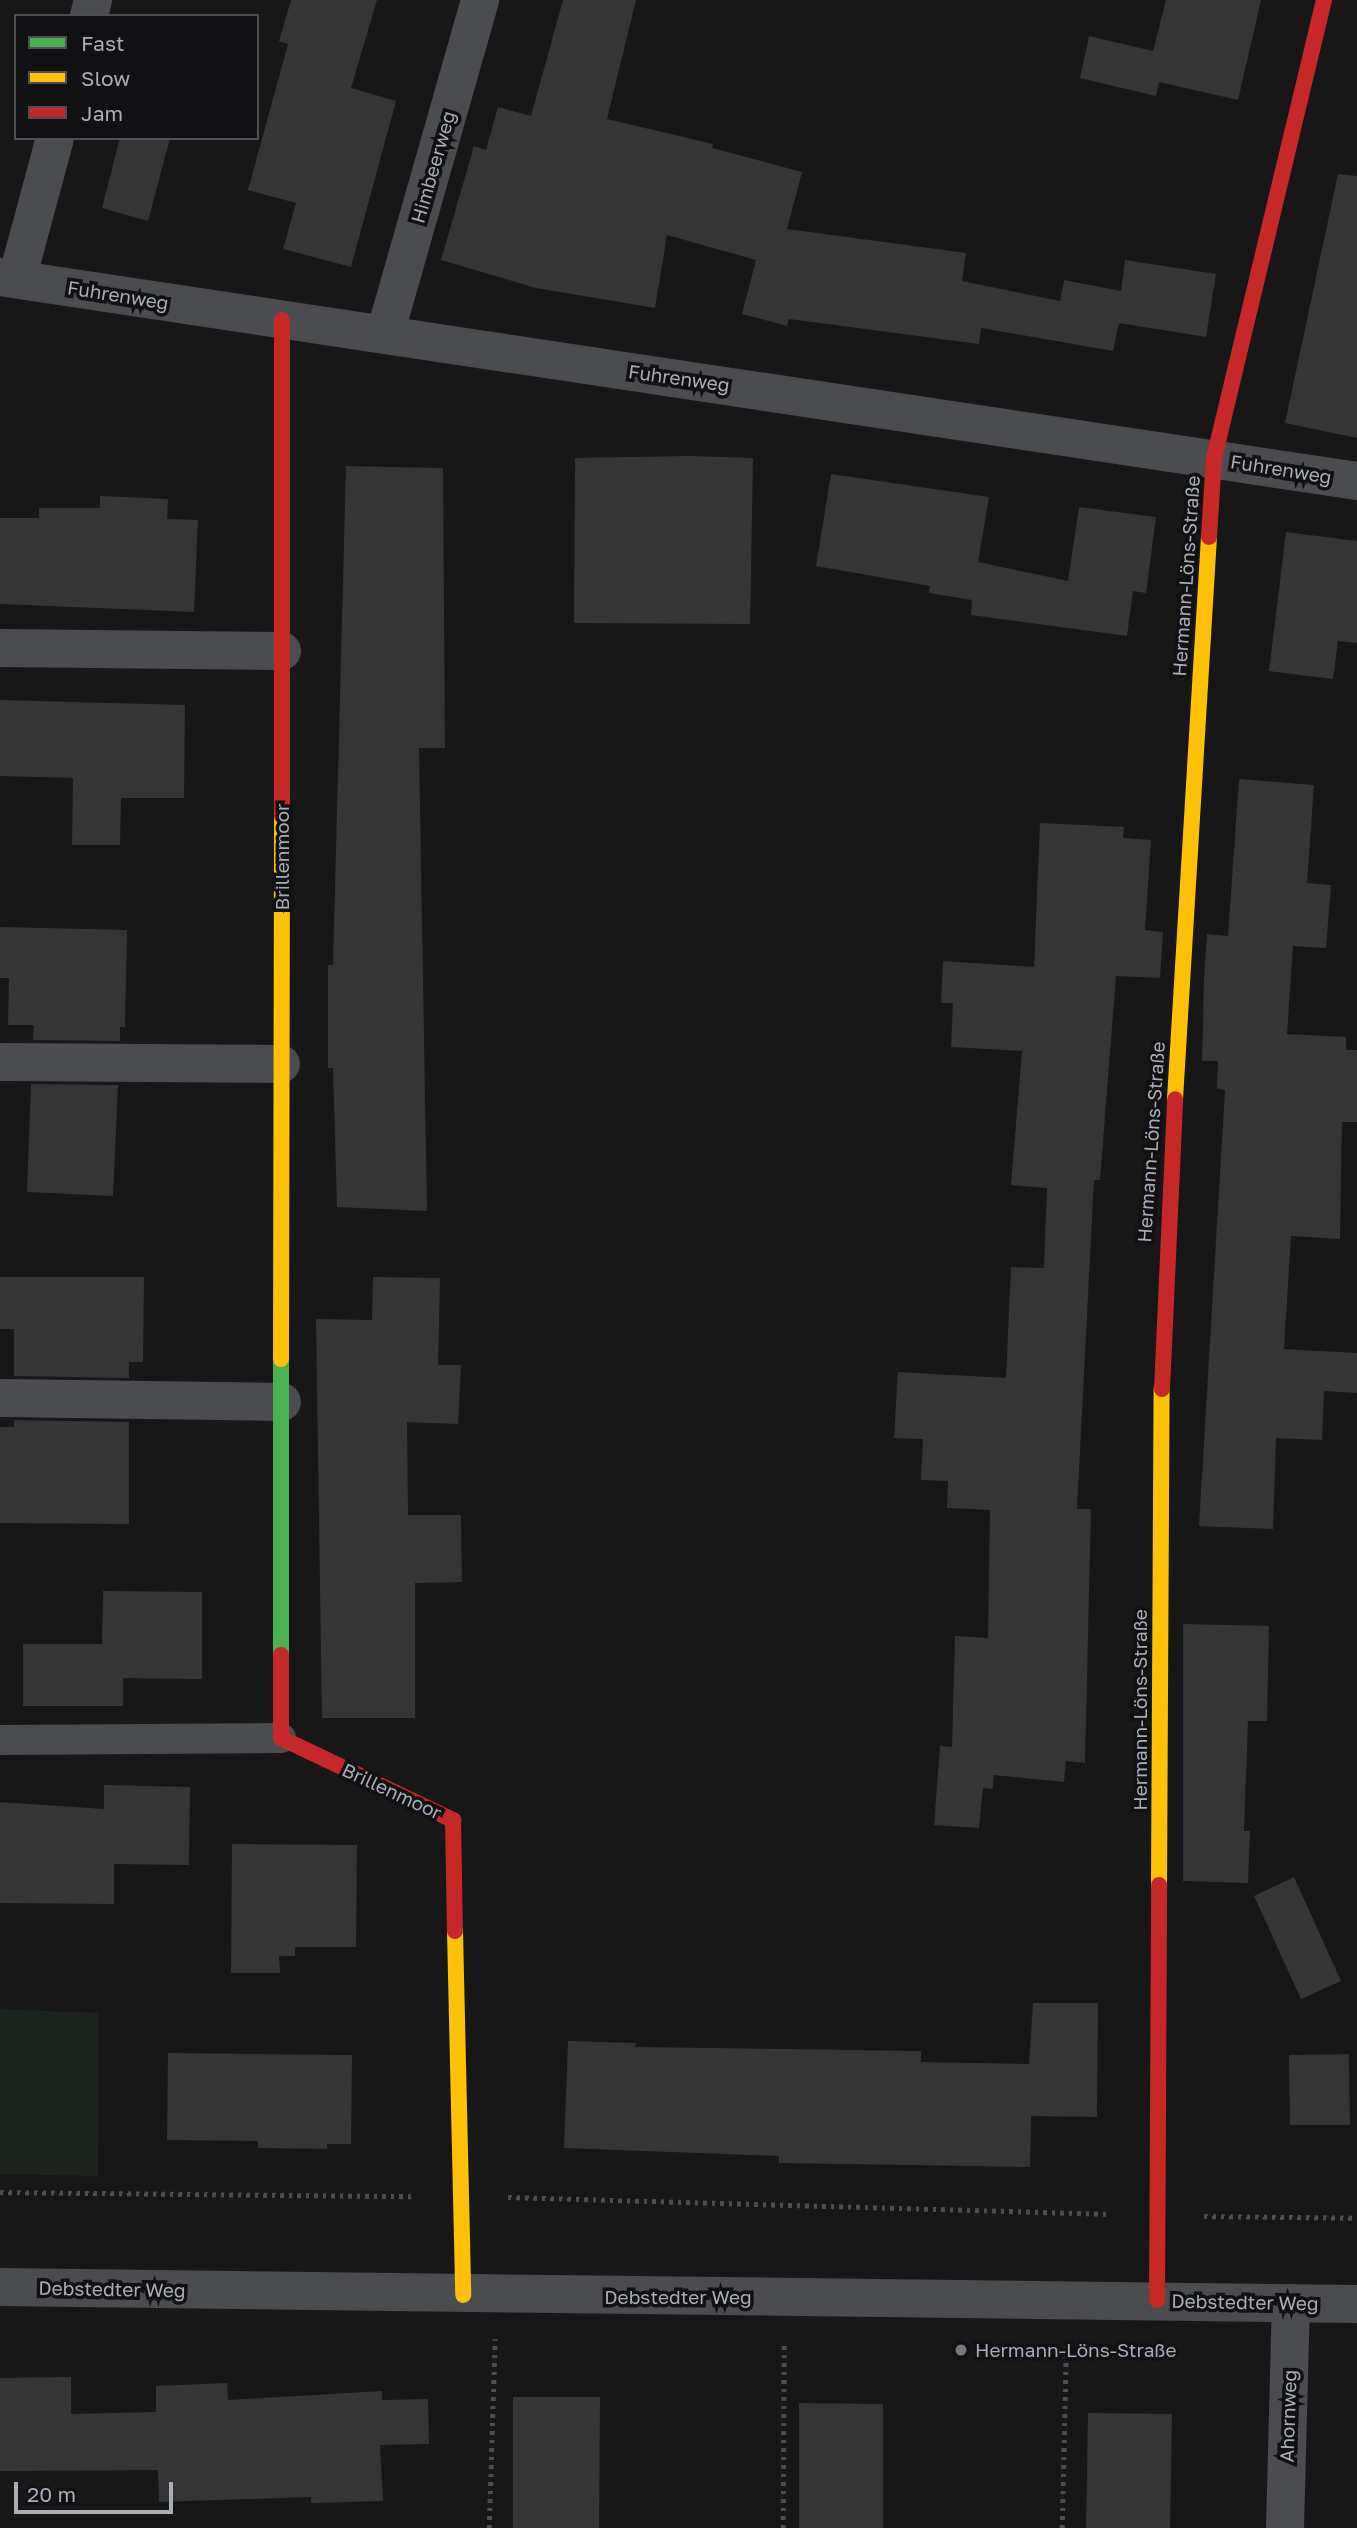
<!DOCTYPE html>
<meta charset="utf-8">
<style>
body{margin:0}
#map{position:relative;width:1357px;height:2528px;overflow:hidden;background:#171717;font-family:"Golos Text",sans-serif}
div>[style]{position:absolute}
[style*='--x']{left:calc(var(--x)*1px);top:calc(var(--y)*1px);width:calc(var(--w)*1px);rotate:calc(var(--a)*1deg)}
.green>*{inset:0;background:#1d241e}
.building>*{inset:0;background:#353536}
.path>*{height:4.5px;margin-top:-2.25px;transform-origin:0;background:repeating-linear-gradient(90deg,#4d4e52 0 3.5px,transparent 0 8.5px)}
.lane>*{height:30px;margin:-15px;padding:0 15px;transform-origin:15px;border-radius:15px;background:#4b4c50}
.street>*{height:38px;margin:-19px;padding:0 19px;transform-origin:19px;border-radius:19px;background:#4b4c50}
.fast>*{height:16px;margin:-8px;padding:0 8px;transform-origin:8px;border-radius:8px;background:#4caf50}
.slow>*{height:16px;margin:-8px;padding:0 8px;transform-origin:8px;border-radius:8px;background:#ffc107}
.jam>*{height:16px;margin:-8px;padding:0 8px;transform-origin:8px;border-radius:8px;background:#c62828}
.dots>*{width:19px;height:19px;translate:-50% -50%;box-sizing:border-box;border:4px solid #111113;border-radius:50%}
span{translate:-50% -50%;white-space:nowrap;text-align:center;line-height:1.15;-webkit-text-stroke:7px #111113;paint-order:stroke}
.street-label{font-size:19px;color:#a8adb8}
.poi-label{font-size:19px;color:#a8adb8}
.left{translate:0 -50%;text-align:left}
.legend{position:absolute;left:14px;top:14px;width:245px;height:126px;box-sizing:border-box;background:#111113;border:2px solid #4d4f55;margin:0;padding:9px 12px;list-style:none;font-size:21px;color:#a8adb8}
.legend li{display:flex;align-items:center;gap:14px;height:35px}
.legend b{width:35px;border:2px solid #4d4f55}
.scale{position:absolute;left:14px;top:2482px;width:159px;height:32px;box-sizing:border-box;border:4px solid #a8adb8;border-top:0;padding-left:9px;font-size:21px;line-height:24px;white-space:nowrap;color:#a8adb8;-webkit-text-stroke:5px #111113;paint-order:stroke}
</style>
<div id="map">
<div class="green">
<i style="clip-path:polygon(0 2009px,99px 2013px,98px 2176px,0 2174px)"></i>
</div>
<div class="building">
<i style="clip-path:polygon(291px 0,377px 0,351px 88px,396px 101px,351px 267px,283px 249px,296px 203px,248px 190px,288px 44px,279px 41px)"></i>
<i style="clip-path:polygon(563px 0,636px 0,607px 119px,713px 144px,712px 148px,802px 172px,787px 229px,966px 253px,962px 281px,1060px 301px,1064px 280px,1121px 291px,1125px 260px,1216px 274px,1206px 337px,1119px 323px,1113px 351px,981px 328px,979px 344px,789px 319px,787px 326px,742px 314px,756px 260px,667px 235px,655px 308px,536px 288px,441px 260px,474px 146px,486px 150px,498px 107px,531px 116px)"></i>
<i style="clip-path:polygon(1166px 0,1261px 0,1238px 100px,1159px 82px,1156px 96px,1080px 78px,1089px 36px,1153px 51px)"></i>
<i style="clip-path:polygon(120px 138px,170px 138px,148px 221px,102px 208px)"></i>
<i style="clip-path:polygon(1338px 174px,1357px 176px,1357px 438px,1285px 423px)"></i>
<i style="clip-path:polygon(690px 456px,753px 458px,750px 624px,574px 623px,575px 458px)"></i>
<i style="clip-path:polygon(346px 466px,443px 468px,445px 748px,419px 748px,427px 1211px,337px 1207px,333px 1068px,328px 1068px,328px 965px,333px 965px)"></i>
<i style="clip-path:polygon(831px 474px,989px 497px,978px 562px,1068px 581px,1079px 507px,1156px 517px,1146px 593px,1133px 591px,1127px 636px,971px 615px,972px 600px,929px 593px,930px 586px,816px 566px)"></i>
<i style="clip-path:polygon(100px 496px,168px 499px,167px 519px,198px 520px,194px 612px,0 604px,0 518px,39px 518px,39px 508px,100px 508px)"></i>
<i style="clip-path:polygon(1286px 532px,1357px 541px,1357px 643px,1338px 641px,1333px 679px,1269px 671px)"></i>
<i style="clip-path:polygon(0 700px,185px 705px,184px 798px,121px 798px,120px 845px,72px 845px,73px 778px,0 776px)"></i>
<i style="clip-path:polygon(1239px 779px,1314px 785px,1307px 883px,1331px 885px,1326px 948px,1293px 946px,1287px 1034px,1346px 1037px,1346px 1050px,1357px 1050px,1357px 1122px,1342px 1122px,1340px 1239px,1291px 1236px,1284px 1349px,1357px 1353px,1357px 1393px,1324px 1391px,1322px 1440px,1276px 1438px,1273px 1529px,1199px 1526px,1225px 1090px,1217px 1089px,1218px 1061px,1202px 1061px,1204px 979px,1207px 934px,1228px 936px)"></i>
<i style="clip-path:polygon(1040px 823px,1124px 827px,1123px 838px,1151px 840px,1145px 930px,1163px 932px,1160px 978px,1116px 976px,1100px 1180px,1094px 1180px,1077px 1509px,1091px 1509px,1085px 1763px,1066px 1761px,1064px 1782px,994px 1775px,993px 1789px,983px 1788px,979px 1828px,934px 1825px,940px 1746px,952px 1747px,955px 1636px,988px 1638px,990px 1510px,947px 1508px,948px 1481px,921px 1480px,923px 1439px,894px 1438px,898px 1372px,1006px 1378px,1011px 1267px,1044px 1268px,1047px 1188px,1011px 1185px,1022px 1051px,951px 1047px,953px 1003px,941px 1003px,943px 961px,1034px 967px)"></i>
<i style="clip-path:polygon(0 927px,127px 930px,125px 1027px,120px 1027px,120px 1041px,33px 1040px,34px 1025px,8px 1025px,9px 978px,0 978px)"></i>
<i style="clip-path:polygon(31px 1084px,118px 1085px,113px 1196px,27px 1192px)"></i>
<i style="clip-path:polygon(0 1277px,144px 1277px,143px 1362px,129px 1362px,129px 1378px,14px 1376px,14px 1329px,0 1329px)"></i>
<i style="clip-path:polygon(373px 1277px,440px 1278px,438px 1365px,461px 1365px,458px 1424px,407px 1422px,408px 1515px,461px 1515px,462px 1582px,415px 1583px,415px 1718px,322px 1718px,316px 1319px,372px 1320px)"></i>
<i style="clip-path:polygon(14px 1420px,129px 1422px,129px 1524px,0 1523px,0 1427px,14px 1427px)"></i>
<i style="clip-path:polygon(103px 1591px,202px 1592px,202px 1679px,123px 1678px,123px 1706px,23px 1706px,23px 1644px,102px 1644px)"></i>
<i style="clip-path:polygon(1183px 1624px,1269px 1626px,1267px 1721px,1248px 1721px,1244px 1831px,1250px 1831px,1248px 1883px,1183px 1881px)"></i>
<i style="clip-path:polygon(104px 1785px,190px 1787px,189px 1865px,114px 1864px,114px 1904px,0 1903px,0 1802px,104px 1809px)"></i>
<i style="clip-path:polygon(232px 1844px,357px 1845px,356px 1947px,295px 1947px,295px 1956px,279px 1956px,280px 1973px,231px 1973px)"></i>
<i style="clip-path:polygon(1294px 1877px,1341px 1981px,1301px 1999px,1254px 1896px)"></i>
<i style="clip-path:polygon(1033px 2003px,1098px 2003px,1097px 2117px,1031px 2116px,1030px 2167px,779px 2163px,779px 2156px,564px 2148px,568px 2041px,636px 2043px,635px 2047px,921px 2051px,921px 2062px,1029px 2064px)"></i>
<i style="clip-path:polygon(168px 2053px,352px 2055px,351px 2144px,327px 2144px,327px 2149px,258px 2148px,258px 2141px,167px 2140px)"></i>
<i style="clip-path:polygon(1349px 2054px,1350px 2125px,1290px 2125px,1289px 2055px)"></i>
<i style="clip-path:polygon(71px 2377px,71px 2414px,156px 2412px,156px 2386px,227px 2383px,228px 2400px,382px 2391px,382px 2400px,428px 2399px,429px 2444px,380px 2445px,383px 2501px,311px 2503px,311px 2497px,159px 2502px,158px 2470px,0 2471px,0 2378px)"></i>
<i style="clip-path:polygon(513px 2397px,600px 2397px,599px 2528px,513px 2528px)"></i>
<i style="clip-path:polygon(799px 2403px,883px 2404px,883px 2528px,799px 2528px)"></i>
<i style="clip-path:polygon(1088px 2413px,1172px 2414px,1170px 2528px,1086px 2528px)"></i>
</div>
<div class="path">
<i style="--x:0;--y:2192;--w:415;--a:0.6"></i>
<i style="--x:508;--y:2197;--w:603;--a:1.61"></i>
<i style="--x:1204;--y:2216;--w:153;--a:0.7"></i>
<i style="--x:489;--y:2528;--w:189;--a:-88.2"></i>
<i style="--x:783;--y:2528;--w:184;--a:-89.7"></i>
<i style="--x:1062;--y:2528;--w:182;--a:-88.7"></i>
</div>
<div class="lane">
<i style="--x:0;--y:1740;--w:281;--a:-0.4"></i>
</div>
<div class="street">
<i style="--x:89;--y:16;--w:16;--a:-76"></i>
<i style="--x:0;--y:277;--w:1372;--a:8.55"></i>
<i style="--x:17;--y:279;--w:146;--a:-74.9"></i>
<i style="--x:385;--y:334;--w:347;--a:-74.1"></i>
<i style="--x:0;--y:648;--w:282;--a:0.6"></i>
<i style="--x:0;--y:1062;--w:281;--a:0.4"></i>
<i style="--x:0;--y:1398;--w:282;--a:0.8"></i>
<i style="--x:0;--y:2287;--w:1357;--a:0.72"></i>
<i style="--x:1285;--y:2528;--w:225;--a:-88.5"></i>
</div>
<div class="fast">
<i style="--x:281;--y:1655;--w:296;--a:-90"></i>
</div>
<div class="slow">
<i style="--x:1175;--y:1099;--w:563;--a:-86.54"></i>
<i style="--x:281;--y:1359;--w:543;--a:-89.89"></i>
<i style="--x:1159;--y:1885;--w:496;--a:-89.7"></i>
<i style="--x:455;--y:1931;--w:364;--a:88.7"></i>
</div>
<div class="jam">
<i style="--x:1209;--y:537;--w:79;--a:-86.4"></i>
<i style="--x:1214;--y:458;--w:471;--a:-76.5"></i>
<i style="--x:282;--y:816;--w:496;--a:-90"></i>
<i style="--x:1162;--y:1389;--w:290;--a:-87.4"></i>
<i style="--x:281;--y:1655;--w:83;--a:90"></i>
<i style="--x:281;--y:1738;--w:191;--a:25.5"></i>
<i style="--x:453;--y:1820;--w:111;--a:89"></i>
<i style="--x:1157;--y:2300;--w:415;--a:-89.7"></i>
</div>
<div class="dots">
<i style="left:961px;top:2350px;background:#757880"></i>
</div>
<div class="street-label">
<span style="left:433px;top:167px;rotate:-74deg">Himbeerweg</span>
<span style="left:118px;top:295px;rotate:9deg">Fuhrenweg</span>
<span style="left:679px;top:378px;rotate:8deg">Fuhrenweg</span>
<span style="left:1281px;top:469px;rotate:9deg">Fuhrenweg</span>
<span style="left:1186px;top:576px;rotate:-86deg">Hermann-Löns-Straße</span>
<span style="left:282px;top:857px;rotate:-90deg">Brillenmoor</span>
<span style="left:1151px;top:1142px;rotate:-86deg">Hermann-Löns-Straße</span>
<span style="left:1140px;top:1710px;rotate:-90deg">Hermann-Löns-Straße</span>
<span style="left:392px;top:1791px;rotate:25deg">Brillenmoor</span>
<span style="left:112px;top:2289px;rotate:1deg">Debstedter Weg</span>
<span style="left:678px;top:2297px">Debstedter Weg</span>
<span style="left:1245px;top:2302px;rotate:1deg">Debstedter Weg</span>
<span style="left:1288px;top:2416px;rotate:-88deg">Ahornweg</span>
</div>
<div class="poi-label">
<span class="left" style="left:975px;top:2350px">Hermann-Löns-Straße</span>
</div>
<ul class="legend">
<li><b style="height:9px;background:#4caf50"></b>Fast</li>
<li><b style="height:9px;background:#ffc107"></b>Slow</li>
<li><b style="height:9px;background:#c62828"></b>Jam</li>
</ul>
<div class="scale">20 m</div>
</div>
